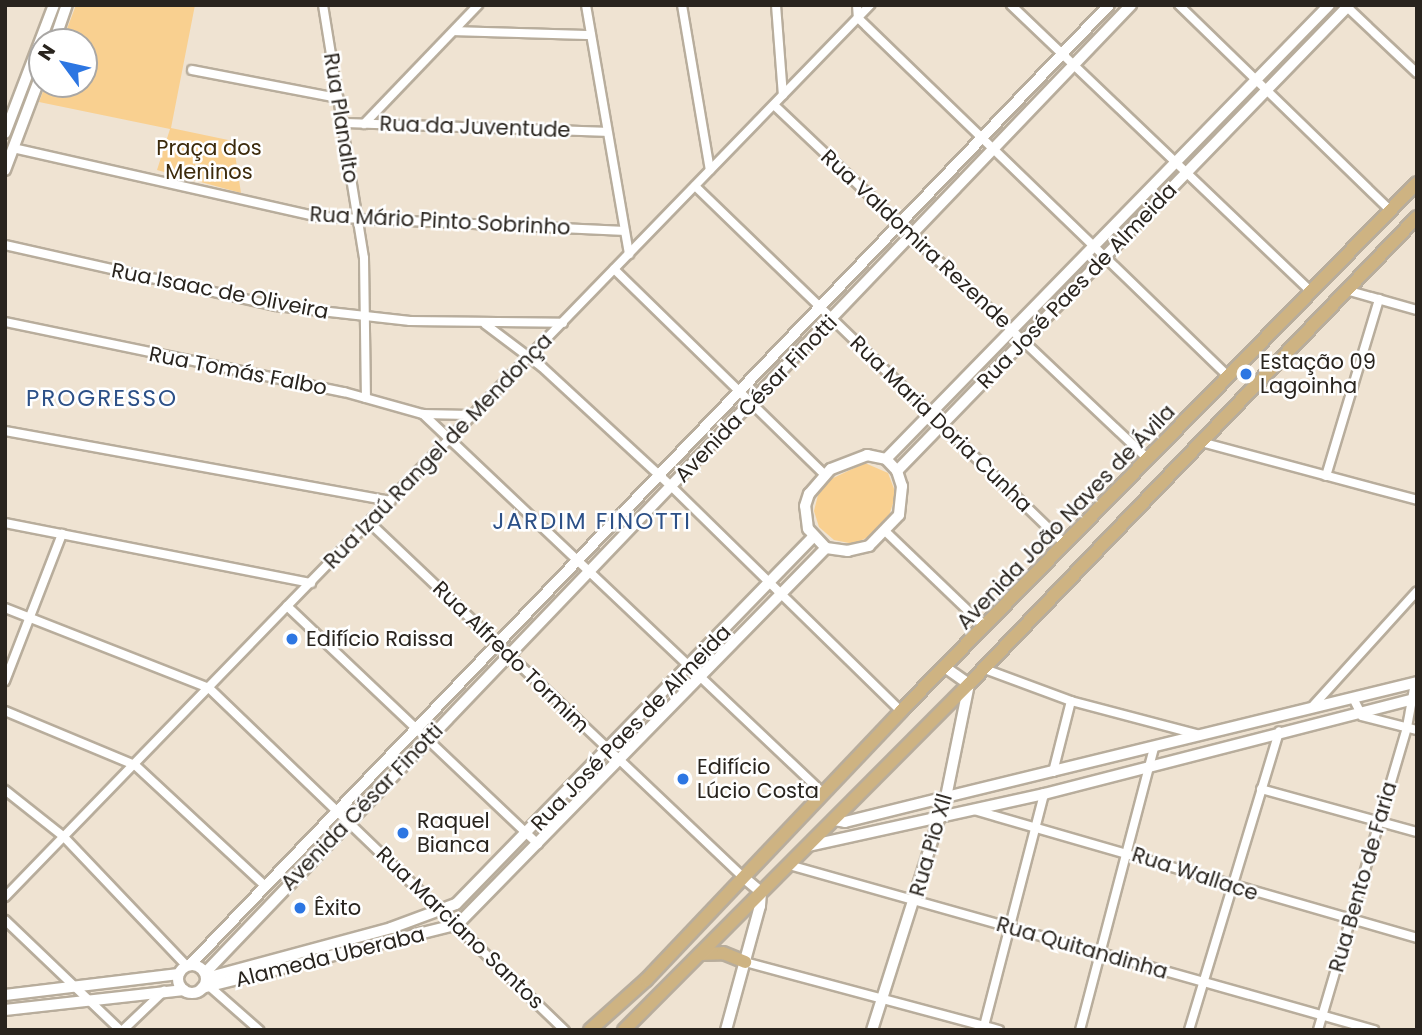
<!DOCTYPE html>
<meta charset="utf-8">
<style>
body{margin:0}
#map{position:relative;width:1422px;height:1035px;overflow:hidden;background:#efe3d2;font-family:Poppins,sans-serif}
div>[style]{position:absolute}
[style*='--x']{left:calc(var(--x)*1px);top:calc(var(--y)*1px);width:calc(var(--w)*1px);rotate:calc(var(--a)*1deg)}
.green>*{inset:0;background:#f9d090}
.roads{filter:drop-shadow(2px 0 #b8ad9c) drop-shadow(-2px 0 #b8ad9c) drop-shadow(0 2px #b8ad9c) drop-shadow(0 -2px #b8ad9c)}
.minor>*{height:8px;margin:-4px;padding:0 4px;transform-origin:4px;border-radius:4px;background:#fff}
.tertiary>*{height:10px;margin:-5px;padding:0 5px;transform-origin:5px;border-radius:5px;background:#fff}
.secondary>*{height:10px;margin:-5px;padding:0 5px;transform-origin:5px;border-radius:5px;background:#fff}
.secondary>.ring{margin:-5px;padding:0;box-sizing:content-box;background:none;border:10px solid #fff;border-radius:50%}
.primary>*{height:12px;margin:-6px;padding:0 6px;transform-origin:6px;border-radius:6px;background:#ceb382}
.dots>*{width:19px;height:19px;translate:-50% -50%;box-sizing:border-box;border:4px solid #fff;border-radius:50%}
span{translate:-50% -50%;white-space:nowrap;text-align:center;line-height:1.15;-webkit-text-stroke:5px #fff;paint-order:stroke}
.street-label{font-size:21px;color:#29241e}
.park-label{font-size:21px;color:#3c2a0b}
.poi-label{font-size:21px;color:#29241e}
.left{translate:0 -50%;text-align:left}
.neighbourhood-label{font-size:23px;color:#2c5087;letter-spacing:2px}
.frame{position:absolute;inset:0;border:7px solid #29241e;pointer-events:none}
.north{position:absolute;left:28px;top:28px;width:70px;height:70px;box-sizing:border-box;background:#fff;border:2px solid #a9a7a5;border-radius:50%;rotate:303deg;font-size:19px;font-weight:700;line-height:28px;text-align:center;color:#29241e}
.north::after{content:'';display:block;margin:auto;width:24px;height:32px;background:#2d76e2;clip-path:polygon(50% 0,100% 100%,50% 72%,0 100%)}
</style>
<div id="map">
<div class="green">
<i style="clip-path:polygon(76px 5px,195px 5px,171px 128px,233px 141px,241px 193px,157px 170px,170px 129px,39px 102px,46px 84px,84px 84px,84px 42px,62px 42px)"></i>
<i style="clip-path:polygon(865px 463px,888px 473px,896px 494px,888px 519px,874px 534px,854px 544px,834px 540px,819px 527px,814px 511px,818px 495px,829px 480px)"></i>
</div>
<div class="roads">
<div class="minor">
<i style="--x:323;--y:5;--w:256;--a:80.8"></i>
<i style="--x:364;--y:258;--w:140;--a:89.2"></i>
<i style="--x:586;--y:5;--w:253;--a:80.2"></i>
<i style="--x:682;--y:5;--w:167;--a:80.4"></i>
<i style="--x:776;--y:5;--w:90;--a:85.6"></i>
<i style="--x:857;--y:5;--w:13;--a:86"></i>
<i style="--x:858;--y:18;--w:516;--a:44.06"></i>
<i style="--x:1011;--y:5;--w:415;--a:43.7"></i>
<i style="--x:1179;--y:5;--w:294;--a:44.2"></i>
<i style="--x:1345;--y:5;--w:99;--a:43.4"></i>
<i style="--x:455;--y:31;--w:136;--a:1.7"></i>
<i style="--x:192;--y:70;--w:149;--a:10.9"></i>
<i style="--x:774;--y:105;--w:516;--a:43.43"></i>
<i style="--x:342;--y:123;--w:265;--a:1.9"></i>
<i style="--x:364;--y:124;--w:165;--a:-46.2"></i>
<i style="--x:13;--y:148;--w:314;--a:12.7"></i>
<i style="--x:319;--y:217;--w:303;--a:2.6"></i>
<i style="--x:695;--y:186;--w:516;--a:44.06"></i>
<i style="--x:5;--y:245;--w:278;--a:12.7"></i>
<i style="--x:276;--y:306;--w:135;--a:6.4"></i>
<i style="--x:410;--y:321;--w:153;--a:0.7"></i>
<i style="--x:614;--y:269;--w:295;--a:44.3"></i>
<i style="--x:1346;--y:290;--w:74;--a:15.7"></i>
<i style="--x:5;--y:322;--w:346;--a:11.7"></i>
<i style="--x:344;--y:392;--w:82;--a:15.6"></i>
<i style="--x:423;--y:414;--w:47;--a:1.2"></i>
<i style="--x:485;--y:324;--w:71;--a:37"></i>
<i style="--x:542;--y:367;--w:177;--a:42.7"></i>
<i style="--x:672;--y:487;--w:320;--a:44.4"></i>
<i style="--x:423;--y:414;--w:551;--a:43.46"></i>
<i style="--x:5;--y:431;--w:392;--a:10.3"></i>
<i style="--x:1201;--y:442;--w:224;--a:15"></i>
<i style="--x:1326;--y:476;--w:185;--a:-73.3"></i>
<i style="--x:5;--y:523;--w:312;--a:11.1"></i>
<i style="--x:370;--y:523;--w:514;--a:43.5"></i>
<i style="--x:886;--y:532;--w:137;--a:43.8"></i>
<i style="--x:287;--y:606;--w:346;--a:43.5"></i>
<i style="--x:5;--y:608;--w:219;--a:21.4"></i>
<i style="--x:209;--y:688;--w:494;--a:43.9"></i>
<i style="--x:982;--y:668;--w:95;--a:20.3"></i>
<i style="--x:1071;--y:701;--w:133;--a:14.8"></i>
<i style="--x:5;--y:681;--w:158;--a:-68.8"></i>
<i style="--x:1353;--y:698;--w:20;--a:63"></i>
<i style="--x:1362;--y:716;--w:57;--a:14.3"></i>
<i style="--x:1312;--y:707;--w:156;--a:-47.8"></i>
<i style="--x:5;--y:711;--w:141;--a:22.6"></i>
<i style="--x:135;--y:765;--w:175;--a:42.9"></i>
<i style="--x:1053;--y:772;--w:73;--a:-75.8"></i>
<i style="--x:1261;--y:789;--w:162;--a:15.4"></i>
<i style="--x:5;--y:790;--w:75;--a:38.5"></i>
<i style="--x:64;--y:837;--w:178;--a:46.4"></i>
<i style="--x:974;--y:810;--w:461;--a:16.1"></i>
<i style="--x:789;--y:865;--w:608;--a:15.75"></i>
<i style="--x:5;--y:897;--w:1243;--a:-45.88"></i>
<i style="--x:5;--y:920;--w:159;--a:43.7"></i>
<i style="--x:745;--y:962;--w:263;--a:15"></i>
<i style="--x:209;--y:986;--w:67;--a:41.3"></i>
<i style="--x:123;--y:1030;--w:57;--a:-43.6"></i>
<i style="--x:983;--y:1030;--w:244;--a:-75.5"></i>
<i style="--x:1080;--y:1030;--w:293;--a:-75.3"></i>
<i style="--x:1189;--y:1030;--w:312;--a:-73.2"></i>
<i style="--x:1318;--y:1030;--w:316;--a:-73.6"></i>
<i style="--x:1407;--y:727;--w:45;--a:-79.7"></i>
</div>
<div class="tertiary">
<i style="--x:867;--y:455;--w:19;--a:12"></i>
<i style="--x:886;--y:459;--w:16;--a:47"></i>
<i style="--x:897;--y:471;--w:16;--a:72"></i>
<i style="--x:902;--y:486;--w:29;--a:96"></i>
<i style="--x:899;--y:515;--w:43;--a:134.1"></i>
<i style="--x:869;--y:546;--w:22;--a:167"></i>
<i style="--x:848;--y:551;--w:22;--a:-172"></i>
<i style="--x:826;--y:548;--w:26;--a:-133"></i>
<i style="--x:808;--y:529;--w:23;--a:-97"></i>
<i style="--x:805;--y:506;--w:13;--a:-72"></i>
<i style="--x:809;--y:494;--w:33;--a:-49"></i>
<i style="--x:831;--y:469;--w:39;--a:-21"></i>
<i style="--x:886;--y:459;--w:634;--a:-45.7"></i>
<i style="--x:897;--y:471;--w:649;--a:-45.87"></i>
<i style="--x:834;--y:820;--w:11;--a:10"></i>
<i style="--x:845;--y:822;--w:104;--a:-13.9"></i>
<i style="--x:946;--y:797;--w:244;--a:107.6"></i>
<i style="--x:206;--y:978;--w:192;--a:-15.1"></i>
<i style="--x:391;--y:928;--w:69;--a:-20.3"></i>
<i style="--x:456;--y:904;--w:512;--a:-45.79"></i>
<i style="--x:202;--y:988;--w:264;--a:-14"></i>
<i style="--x:458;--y:924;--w:526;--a:-45.62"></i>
<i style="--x:726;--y:1030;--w:129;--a:-74.7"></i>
<i style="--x:760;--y:906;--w:14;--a:-86"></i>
<i style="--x:761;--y:892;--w:23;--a:-140"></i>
</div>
<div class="secondary">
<i style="--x:54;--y:42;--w:39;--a:-71"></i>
<i style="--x:5;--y:133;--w:137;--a:-69.1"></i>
<i style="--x:5;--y:170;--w:105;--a:-69.3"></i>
<i style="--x:946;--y:668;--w:28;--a:35"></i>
<i style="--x:969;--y:684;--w:115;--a:101.5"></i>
<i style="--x:946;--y:797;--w:485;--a:-13.7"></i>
<i style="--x:808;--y:846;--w:242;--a:-12.4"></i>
<i style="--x:1044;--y:794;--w:385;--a:-14.4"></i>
<i style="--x:190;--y:965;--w:1329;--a:-46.25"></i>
<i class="ring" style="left:178px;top:965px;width:18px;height:18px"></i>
<i style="--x:205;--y:973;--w:1340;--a:-46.27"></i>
<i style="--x:5;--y:995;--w:175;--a:-6.9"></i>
<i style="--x:5;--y:1010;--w:180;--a:-6.4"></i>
</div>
<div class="primary">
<i style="--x:700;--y:954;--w:23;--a:-2"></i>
<i style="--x:723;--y:953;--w:24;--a:22"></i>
<i style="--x:590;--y:1030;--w:75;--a:-41.8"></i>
<i style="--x:646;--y:980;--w:371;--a:-46.5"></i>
<i style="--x:901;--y:711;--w:738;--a:-45.66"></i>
<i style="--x:624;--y:1030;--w:489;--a:-45.1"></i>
<i style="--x:969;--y:684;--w:647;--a:-46.19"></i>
</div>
</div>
<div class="dots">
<i style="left:1246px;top:374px;background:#2d76e2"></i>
<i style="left:292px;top:639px;background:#2d76e2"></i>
<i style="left:683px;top:779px;background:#2d76e2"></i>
<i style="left:403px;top:833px;background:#2d76e2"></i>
<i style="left:300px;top:908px;background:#2d76e2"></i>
</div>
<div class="street-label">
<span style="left:341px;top:118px;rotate:81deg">Rua Planalto</span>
<span style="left:475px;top:127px;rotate:2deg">Rua da Juventude</span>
<span style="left:440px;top:221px;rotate:3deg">Rua Mário Pinto Sobrinho</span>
<span style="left:916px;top:239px;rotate:43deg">Rua Valdomira Rezende</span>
<span style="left:1077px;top:286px;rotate:-46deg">Rua José Paes de Almeida</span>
<span style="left:220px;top:291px;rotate:11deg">Rua Isaac de Oliveira</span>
<span style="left:238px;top:371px;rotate:11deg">Rua Tomás Falbo</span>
<span style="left:756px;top:399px;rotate:-46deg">Avenida César Finotti</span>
<span style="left:941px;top:424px;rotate:44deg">Rua Maria Doria Cunha</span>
<span style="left:438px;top:451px;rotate:-46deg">Rua Izaú Rangel de Mendonça</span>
<span style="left:1066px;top:517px;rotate:-46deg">Avenida João Naves de Ávila</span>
<span style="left:511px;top:657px;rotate:44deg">Rua Alfredo Tormim</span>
<span style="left:631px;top:728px;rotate:-46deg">Rua José Paes de Almeida</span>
<span style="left:362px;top:807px;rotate:-46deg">Avenida César Finotti</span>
<span style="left:931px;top:845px;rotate:-74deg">Rua Pio Xll</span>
<span style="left:1195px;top:874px;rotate:18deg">Rua Wallace</span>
<span style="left:1363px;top:877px;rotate:-74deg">Rua Bento de Faria</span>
<span style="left:460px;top:928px;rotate:44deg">Rua Marciano Santos</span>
<span style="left:1082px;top:948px;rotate:16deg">Rua Quitandinha</span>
<span style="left:330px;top:957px;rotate:-14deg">Alameda Uberaba</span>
</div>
<div class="park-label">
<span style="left:209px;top:160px">Praça dos<br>Meninos</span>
</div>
<div class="poi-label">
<span class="left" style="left:1260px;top:374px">Estação 09<br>Lagoinha</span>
<span class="left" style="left:306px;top:639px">Edifício Raissa</span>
<span class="left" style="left:697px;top:779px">Edifício<br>Lúcio Costa</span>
<span class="left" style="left:417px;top:833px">Raquel<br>Bianca</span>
<span class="left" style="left:314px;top:908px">Êxito</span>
</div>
<div class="neighbourhood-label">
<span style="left:102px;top:398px">PROGRESSO</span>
<span style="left:592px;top:521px">JARDIM FINOTTI</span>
</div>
<div class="frame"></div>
<div class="north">N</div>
</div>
